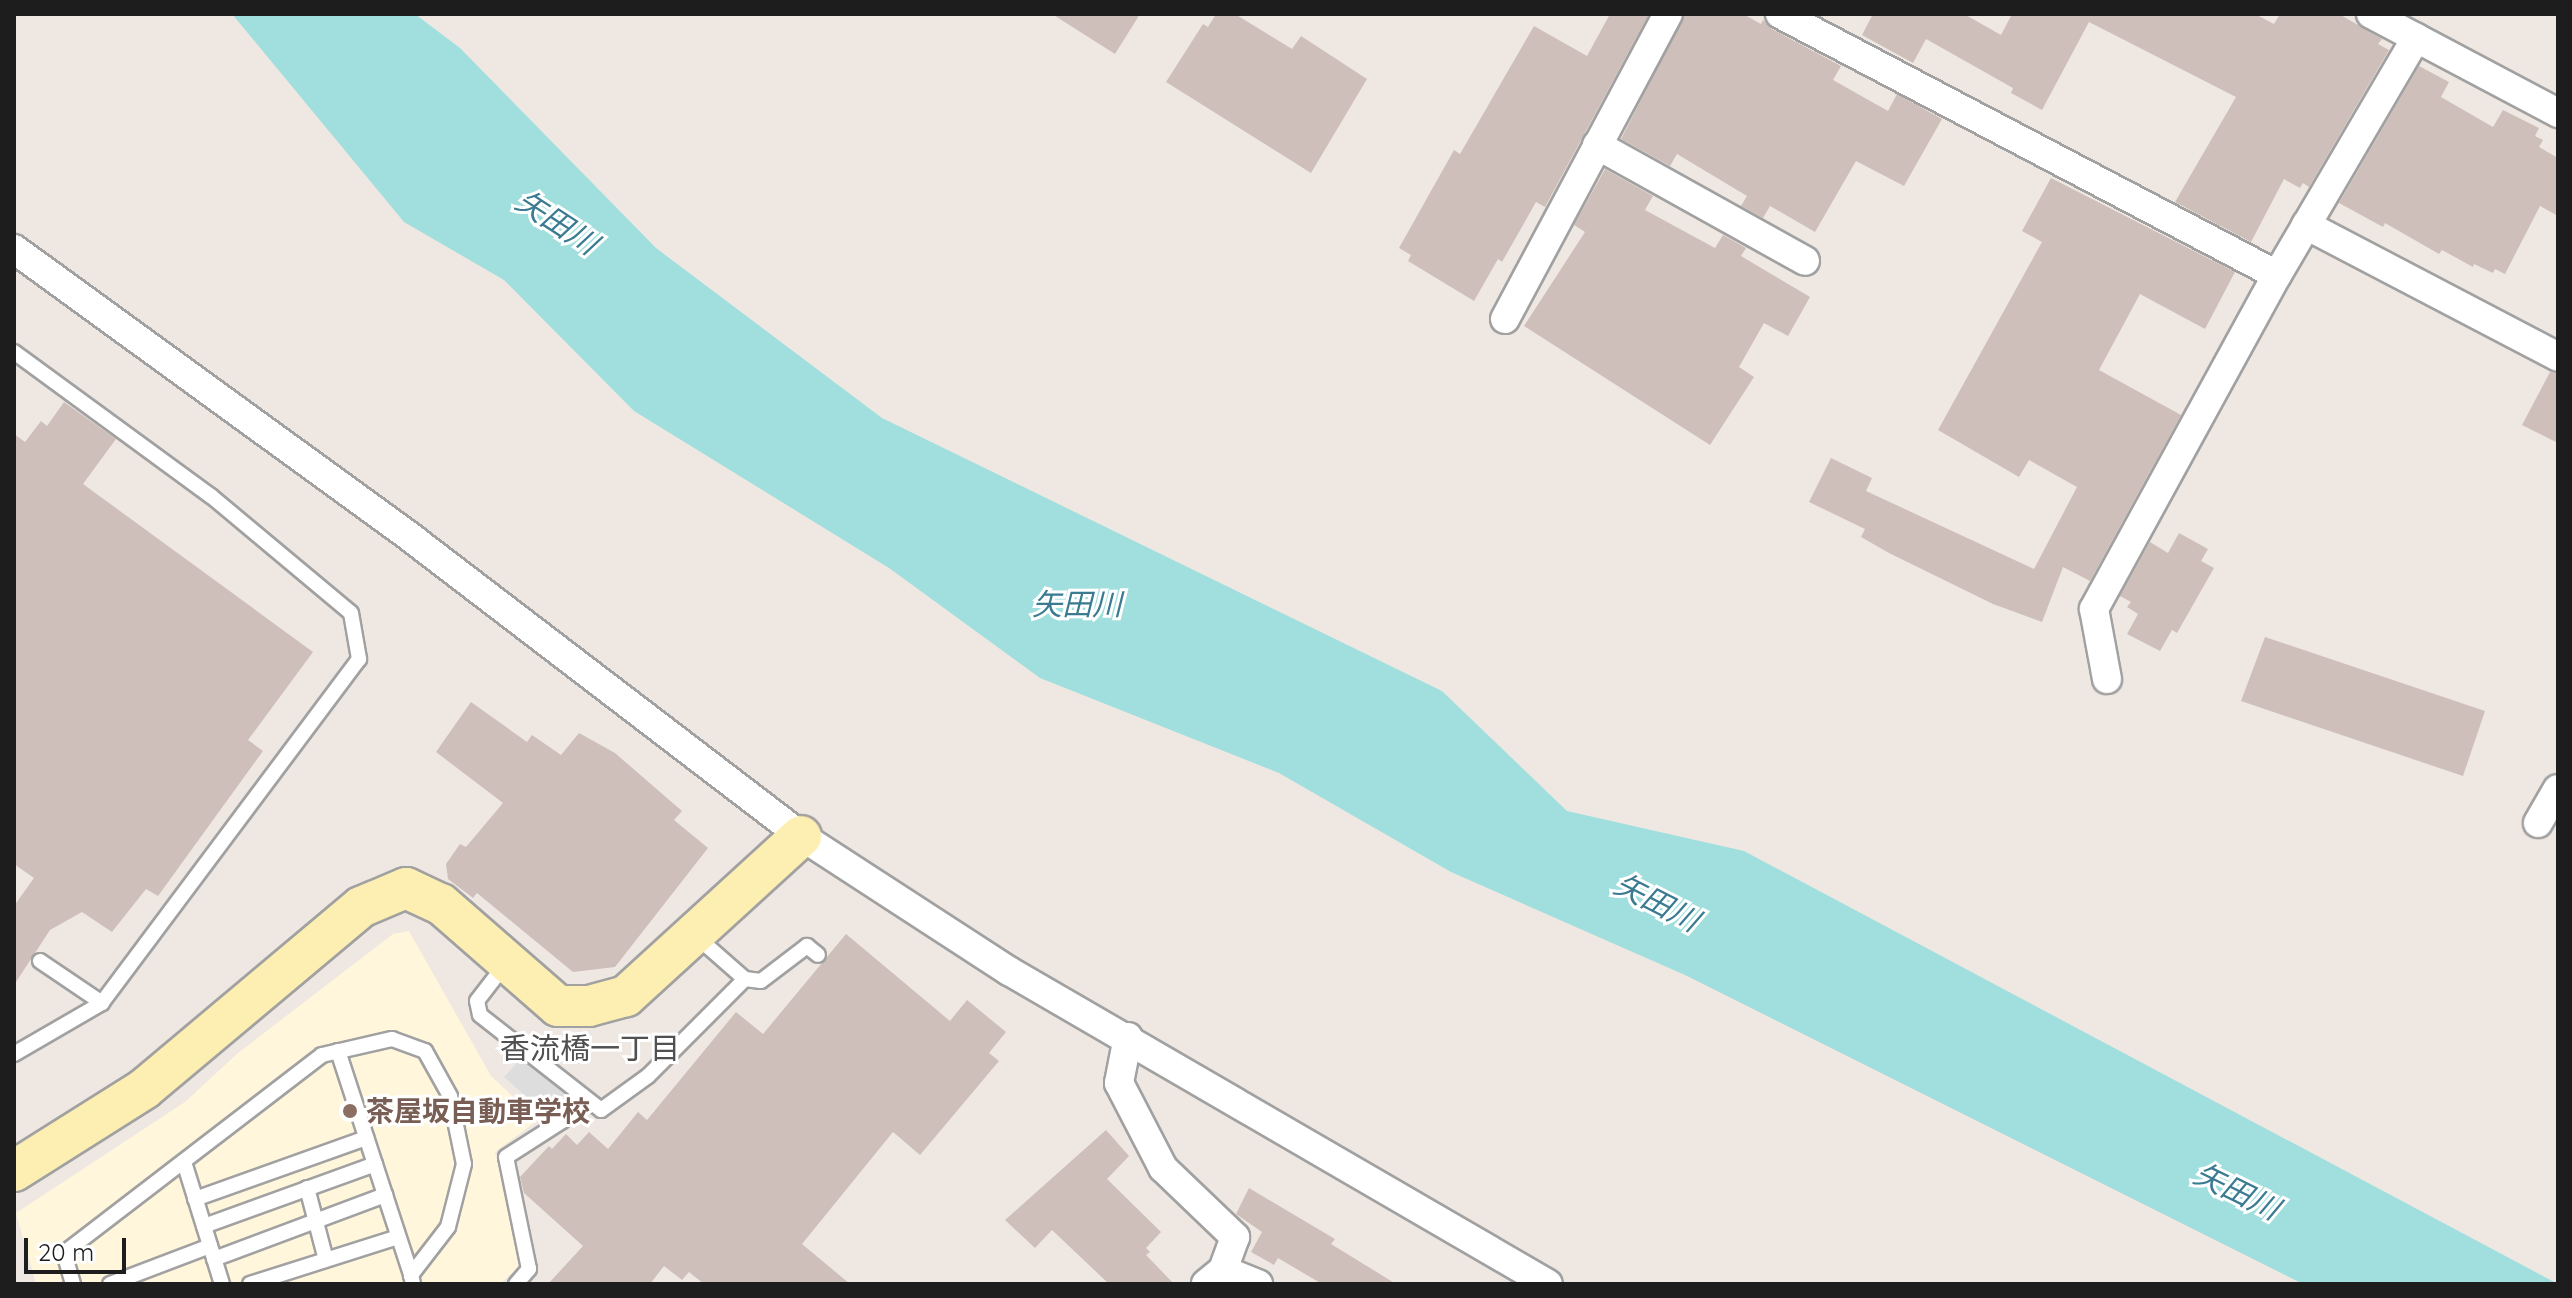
<!DOCTYPE html>
<meta charset="utf-8">
<style>
body{margin:0}
#map{position:relative;width:2572px;height:1298px;overflow:hidden;background:#efe8e2;font-family:Quicksand,"Noto Sans JP",sans-serif}
div>[style]{position:absolute}
[style*='--x']{left:calc(var(--x)*1px);top:calc(var(--y)*1px);width:calc(var(--w)*1px);rotate:calc(var(--a)*1deg)}
.education>*{inset:0;background:#fff6db}
.parking>*{inset:0;background:#ddd}
.water>*{inset:0;background:#a0dfde}
.building>*{inset:0;background:#cfbfbb}
.roads{filter:drop-shadow(2px 0 #a1a1a1) drop-shadow(-2px 0 #a1a1a1) drop-shadow(0 2px #a1a1a1) drop-shadow(0 -2px #a1a1a1)}
.lane>*{height:14px;margin:-7px;padding:0 7px;transform-origin:7px;border-radius:7px;background:#fff}
.street>*{height:28px;margin:-14px;padding:0 14px;transform-origin:14px;border-radius:14px;background:#fff}
.secondary>*{height:40px;margin:-20px;padding:0 20px;transform-origin:20px;border-radius:20px;background:#fdeeb2}
.dots>*{width:22px;height:22px;translate:-50% -50%;box-sizing:border-box;border:4px solid #fff;border-radius:50%}
span{translate:-50% -50%;white-space:nowrap;text-align:center;line-height:1.15;-webkit-text-stroke:6px #fff;paint-order:stroke}
.education-label{font-size:28px;color:#785e54;font-weight:700}
.left{translate:0 -50%;text-align:left}
.water-label{font-size:30px;color:#3a7b92;font-style:italic}
.neighbourhood-label{font-size:30px;color:#505050}
.frame{position:absolute;inset:0;border:16px solid #1d1d1d;pointer-events:none}
.scale{position:absolute;left:24px;top:1238px;width:102px;height:36px;box-sizing:border-box;border:4px solid #1d1d1d;border-top:0;padding-left:10px;font-size:24px;line-height:28px;white-space:nowrap;color:#1d1d1d;-webkit-text-stroke:6px #fff;paint-order:stroke}
</style>
<div id="map">
<div class="education">
<i style="clip-path:polygon(409px 931px,491px 1076px,538px 1120px,495px 1152px,525px 1261px,500px 1284px,36px 1284px,16px 1213px,185px 1102px,238px 1053px,393px 934px)"></i>
</div>
<div class="parking">
<i style="clip-path:polygon(527px 1052px,578px 1092px,552px 1120px,504px 1077px)"></i>
</div>
<div class="water">
<i style="clip-path:polygon(232px 14px,415px 14px,460px 48px,656px 248px,882px 418px,1442px 691px,1567px 811px,1744px 851px,2558px 1284px,2303px 1284px,1685px 975px,1451px 872px,1279px 773px,1040px 678px,889px 568px,634px 411px,504px 280px,404px 222px)"></i>
</div>
<div class="building">
<i style="clip-path:polygon(1052px 14px,1140px 14px,1115px 54px)"></i>
<i style="clip-path:polygon(1216px 14px,1235px 14px,1292px 49px,1301px 36px,1367px 79px,1311px 173px,1166px 82px,1203px 24px,1208px 27px)"></i>
<i style="clip-path:polygon(1610px 14px,1649px 14px,1545px 207px,1536px 202px,1502px 262px,1498px 259px,1474px 301px,1408px 261px,1411px 255px,1399px 248px,1454px 150px,1460px 154px,1534px 26px,1587px 56px)"></i>
<i style="clip-path:polygon(1685px 14px,1743px 14px,1761px 24px,1763px 20px,1772px 29px,1841px 66px,1833px 80px,1888px 111px,1897px 94px,1942px 119px,1904px 186px,1856px 161px,1815px 232px,1770px 206px,1763px 218px,1741px 206px,1747px 196px,1677px 154px,1670px 166px,1621px 139px)"></i>
<i style="clip-path:polygon(1873px 14px,1964px 14px,2001px 35px,2012px 14px,2255px 14px,2274px 24px,2280px 14px,2339px 14px,2382px 39px,2378px 44px,2389px 50px,2309px 187px,2303px 183px,2300px 188px,2284px 179px,2251px 242px,2175px 202px,2236px 97px,2089px 22px,2042px 110px,2011px 93px,2013px 88px,1926px 39px,1913px 63px,1862px 35px)"></i>
<i style="clip-path:polygon(2419px 66px,2449px 82px,2441px 97px,2493px 127px,2503px 110px,2539px 128px,2535px 136px,2543px 140px,2539px 147px,2558px 158px,2558px 216px,2540px 206px,2505px 274px,2495px 269px,2493px 273px,2474px 264px,2473px 267px,2442px 250px,2439px 254px,2385px 223px,2383px 227px,2339px 203px)"></i>
<i style="clip-path:polygon(1605px 169px,1653px 196px,1645px 210px,1715px 248px,1723px 235px,1746px 248px,1741px 256px,1810px 297px,1788px 336px,1764px 323px,1739px 367px,1754px 377px,1710px 445px,1524px 326px,1585px 232px,1574px 225px)"></i>
<i style="clip-path:polygon(2051px 178px,2235px 272px,2205px 329px,2140px 294px,2099px 370px,2181px 415px,2090px 581px,2063px 567px,2042px 622px,1993px 604px,1889px 553px,1861px 537px,1865px 529px,1809px 502px,1831px 458px,1872px 478px,1866px 491px,2034px 569px,2077px 487px,2029px 460px,2019px 477px,1938px 430px,2042px 242px,2022px 231px)"></i>
<i style="clip-path:polygon(2550px 372px,2558px 374px,2558px 443px,2522px 425px)"></i>
<i style="clip-path:polygon(64px 402px,116px 439px,83px 484px,313px 652px,248px 740px,263px 751px,158px 896px,146px 889px,112px 932px,82px 912px,50px 930px,14px 985px,14px 906px,34px 878px,14px 864px,14px 434px,25px 442px,41px 421px,47px 426px)"></i>
<i style="clip-path:polygon(2179px 533px,2208px 549px,2201px 561px,2214px 568px,2177px 633px,2172px 630px,2160px 651px,2127px 634px,2138px 614px,2127px 607px,2131px 602px,2120px 596px,2150px 542px,2168px 553px)"></i>
<i style="clip-path:polygon(2265px 637px,2485px 711px,2463px 776px,2241px 701px)"></i>
<i style="clip-path:polygon(471px 702px,527px 742px,532px 735px,561px 755px,579px 733px,615px 753px,682px 811px,674px 820px,708px 848px,615px 967px,573px 972px,477px 893px,473px 898px,448px 879px,446px 864px,460px 844px,466px 847px,503px 803px,436px 752px)"></i>
<i style="clip-path:polygon(846px 934px,950px 1021px,967px 1000px,1006px 1032px,989px 1053px,999px 1061px,920px 1155px,893px 1132px,802px 1244px,850px 1284px,704px 1284px,689px 1272px,682px 1280px,664px 1266px,650px 1284px,548px 1284px,583px 1246px,524px 1193px,520px 1177px,549px 1146px,552px 1149px,566px 1134px,577px 1145px,589px 1132px,608px 1149px,638px 1112px,647px 1120px,736px 1012px,763px 1034px)"></i>
<i style="clip-path:polygon(1106px 1130px,1129px 1156px,1107px 1179px,1161px 1232px,1146px 1248px,1150px 1252px,1146px 1255px,1174px 1284px,1109px 1284px,1052px 1230px,1035px 1248px,1005px 1220px)"></i>
<i style="clip-path:polygon(1249px 1188px,1335px 1239px,1331px 1244px,1396px 1284px,1322px 1284px,1278px 1258px,1274px 1265px,1251px 1252px,1262px 1232px,1236px 1214px)"></i>
</div>
<div class="roads">
<div class="lane">
<i style="--x:14;--y:352;--w:244;--a:36.2"></i>
<i style="--x:211;--y:496;--w:182;--a:39.9"></i>
<i style="--x:351;--y:613;--w:47;--a:80.1"></i>
<i style="--x:359;--y:659;--w:429;--a:126.8"></i>
<i style="--x:102;--y:1003;--w:102;--a:149.9"></i>
<i style="--x:697;--y:937;--w:64;--a:41.2"></i>
<i style="--x:745;--y:979;--w:16;--a:7"></i>
<i style="--x:761;--y:981;--w:58;--a:-37.3"></i>
<i style="--x:807;--y:946;--w:14;--a:39"></i>
<i style="--x:40;--y:961;--w:75;--a:34.1"></i>
<i style="--x:507;--y:962;--w:49;--a:127.6"></i>
<i style="--x:477;--y:1001;--w:14;--a:78"></i>
<i style="--x:480;--y:1015;--w:154;--a:38.1"></i>
<i style="--x:601;--y:1110;--w:58;--a:-35.9"></i>
<i style="--x:648;--y:1076;--w:137;--a:-45"></i>
<i style="--x:338;--y:1051;--w:236;--a:71.9"></i>
<i style="--x:184;--y:1162;--w:128;--a:72.7"></i>
<i style="--x:307;--y:1188;--w:74;--a:75.2"></i>
<i style="--x:195;--y:1199;--w:182;--a:-19.6"></i>
<i style="--x:204;--y:1226;--w:182;--a:-19.9"></i>
<i style="--x:214;--y:1259;--w:183;--a:-20.5"></i>
<i style="--x:73;--y:1284;--w:32;--a:-106"></i>
<i style="--x:64;--y:1253;--w:325;--a:-37.5"></i>
<i style="--x:322;--y:1055;--w:72;--a:-12.9"></i>
<i style="--x:392;--y:1039;--w:35;--a:20"></i>
<i style="--x:425;--y:1051;--w:51;--a:60.9"></i>
<i style="--x:450;--y:1096;--w:69;--a:78.4"></i>
<i style="--x:464;--y:1164;--w:65;--a:104.3"></i>
<i style="--x:448;--y:1227;--w:61;--a:127.6"></i>
<i style="--x:411;--y:1275;--w:9;--a:77"></i>
<i style="--x:110;--y:1284;--w:107;--a:-20.8"></i>
<i style="--x:250;--y:1284;--w:155;--a:-17.6"></i>
<i style="--x:516;--y:1284;--w:20;--a:-49"></i>
<i style="--x:529;--y:1269;--w:114;--a:-101.6"></i>
<i style="--x:506;--y:1157;--w:67;--a:-32.7"></i>
<i style="--x:562;--y:1121;--w:32;--a:-51"></i>
</div>
<div class="street">
<i style="--x:1780;--y:14;--w:561;--a:27.71"></i>
<i style="--x:2371;--y:14;--w:212;--a:27.9"></i>
<i style="--x:1597;--y:145;--w:238;--a:29.1"></i>
<i style="--x:2306;--y:225;--w:284;--a:27.6"></i>
<i style="--x:14;--y:249;--w:495;--a:36"></i>
<i style="--x:414;--y:540;--w:487;--a:37.4"></i>
<i style="--x:801;--y:836;--w:248;--a:33"></i>
<i style="--x:1009;--y:971;--w:623;--a:30.14"></i>
<i style="--x:1505;--y:319;--w:346;--a:-61.9"></i>
<i style="--x:2107;--y:679;--w:71;--a:-100.5"></i>
<i style="--x:2094;--y:609;--w:381;--a:-61.3"></i>
<i style="--x:2277;--y:275;--w:275;--a:-59.6"></i>
<i style="--x:2538;--y:823;--w:39;--a:-60"></i>
<i style="--x:1128;--y:1037;--w:47;--a:101.1"></i>
<i style="--x:1119;--y:1083;--w:96;--a:62.6"></i>
<i style="--x:1163;--y:1168;--w:100;--a:43.8"></i>
<i style="--x:1235;--y:1237;--w:35;--a:110"></i>
<i style="--x:1223;--y:1270;--w:22;--a:141"></i>
<i style="--x:1223;--y:1270;--w:38;--a:22"></i>
</div>
<div class="secondary">
<i style="--x:14;--y:1171;--w:154;--a:-32.2"></i>
<i style="--x:144;--y:1089;--w:283;--a:-40"></i>
<i style="--x:361;--y:907;--w:49;--a:-22.9"></i>
<i style="--x:406;--y:888;--w:38;--a:25"></i>
<i style="--x:441;--y:904;--w:155;--a:41.1"></i>
<i style="--x:558;--y:1006;--w:31;--a:0"></i>
<i style="--x:589;--y:1006;--w:38;--a:-15"></i>
<i style="--x:626;--y:996;--w:237;--a:-42.4"></i>
</div>
</div>
<div class="dots">
<i style="left:350px;top:1111px;background:#8d6e63"></i>
</div>
<div class="education-label">
<span class="left" style="left:366px;top:1111px">茶屋坂自動車学校</span>
</div>
<div class="water-label">
<span style="left:557px;top:222px;rotate:33deg">矢田川</span>
<span style="left:1077px;top:604px">矢田川</span>
<span style="left:1657px;top:902px;rotate:27deg">矢田川</span>
<span style="left:2237px;top:1191px;rotate:26deg">矢田川</span>
</div>
<div class="neighbourhood-label">
<span style="left:590px;top:1048px">香流橋一丁目</span>
</div>
<div class="frame"></div>
<div class="scale">20 m</div>
</div>
